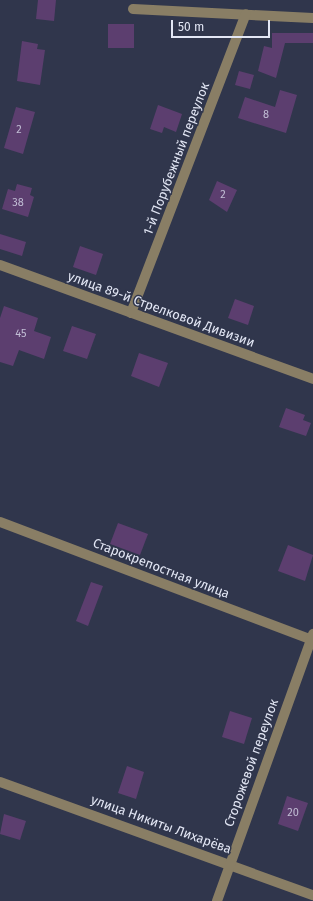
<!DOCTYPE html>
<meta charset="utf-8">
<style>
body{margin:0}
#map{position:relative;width:313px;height:901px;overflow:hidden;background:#30364c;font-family:"Fira Sans",sans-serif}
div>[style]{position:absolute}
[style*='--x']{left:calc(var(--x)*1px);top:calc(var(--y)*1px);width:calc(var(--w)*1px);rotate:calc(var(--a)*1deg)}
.building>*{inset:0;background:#5c3e6f}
.minor>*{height:10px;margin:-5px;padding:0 5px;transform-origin:5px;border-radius:5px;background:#897e65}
span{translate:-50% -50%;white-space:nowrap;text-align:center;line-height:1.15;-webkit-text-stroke:3px #30364c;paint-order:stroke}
.number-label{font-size:11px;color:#c1bdd4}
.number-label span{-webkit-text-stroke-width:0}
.street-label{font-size:13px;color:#e3e7f5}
.scale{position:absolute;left:171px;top:20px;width:99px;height:18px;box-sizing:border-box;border:2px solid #e3e7f5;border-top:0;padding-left:5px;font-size:12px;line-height:14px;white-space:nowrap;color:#e3e7f5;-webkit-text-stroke:3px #30364c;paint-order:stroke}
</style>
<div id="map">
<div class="building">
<i style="clip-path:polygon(38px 0,56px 0,54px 21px,36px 19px)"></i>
<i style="clip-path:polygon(108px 24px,134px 24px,134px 48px,108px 48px)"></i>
<i style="clip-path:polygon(272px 33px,313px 33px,313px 43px,285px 43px,276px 78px,258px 71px,264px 46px,272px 48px)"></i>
<i style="clip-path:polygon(22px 41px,38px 44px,37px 49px,45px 50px,40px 85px,17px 81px)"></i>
<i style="clip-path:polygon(239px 71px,254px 75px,250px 89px,235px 85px)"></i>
<i style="clip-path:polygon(280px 90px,297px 95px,286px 133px,238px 118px,245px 97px,275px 107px)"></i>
<i style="clip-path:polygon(158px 105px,182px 114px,176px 132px,164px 127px,162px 133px,150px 129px)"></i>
<i style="clip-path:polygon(16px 107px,35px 112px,23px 154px,4px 148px)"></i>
<i style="clip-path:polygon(217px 181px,237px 190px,227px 212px,209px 200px)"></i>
<i style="clip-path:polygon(17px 184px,32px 188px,30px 195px,34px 197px,28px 217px,2px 209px,8px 189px,15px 191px)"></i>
<i style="clip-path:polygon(0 234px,26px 242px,22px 256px,0 249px)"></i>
<i style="clip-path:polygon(80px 246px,103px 254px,96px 275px,73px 267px)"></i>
<i style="clip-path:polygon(235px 299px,254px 306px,248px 325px,228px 318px)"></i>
<i style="clip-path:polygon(4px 306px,38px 318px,34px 331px,51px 337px,44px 359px,19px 350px,13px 366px,0 362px,0 318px)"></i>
<i style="clip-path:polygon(72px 326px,96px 334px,87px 359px,63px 351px)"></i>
<i style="clip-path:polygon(139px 353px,168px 363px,159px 387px,131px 376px)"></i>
<i style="clip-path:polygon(286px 408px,305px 415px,303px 420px,311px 423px,306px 436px,279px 427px)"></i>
<i style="clip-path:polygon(118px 523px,148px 534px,140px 555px,110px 544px)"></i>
<i style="clip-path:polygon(288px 545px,313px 555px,305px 581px,278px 571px)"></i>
<i style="clip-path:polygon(91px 582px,103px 586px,88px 626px,76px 621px)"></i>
<i style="clip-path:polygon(230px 711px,252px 718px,244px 744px,222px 737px)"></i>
<i style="clip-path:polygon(127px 766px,144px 772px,136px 799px,118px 793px)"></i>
<i style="clip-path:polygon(287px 796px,308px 803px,298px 831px,278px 824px)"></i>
<i style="clip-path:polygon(4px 814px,26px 821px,20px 840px,0 834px)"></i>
</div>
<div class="minor">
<i style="--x:133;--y:9;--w:180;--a:2.9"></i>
<i style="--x:0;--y:265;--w:333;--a:20"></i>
<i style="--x:131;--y:313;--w:320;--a:-69"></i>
<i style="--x:0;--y:522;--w:335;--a:20.7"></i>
<i style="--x:0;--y:782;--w:333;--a:19.9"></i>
<i style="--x:217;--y:901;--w:284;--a:-70.2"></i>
</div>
<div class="number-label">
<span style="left:266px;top:115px">8</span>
<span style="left:19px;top:130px">2</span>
<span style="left:223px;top:195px">2</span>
<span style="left:18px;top:203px">38</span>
<span style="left:21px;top:334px">45</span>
<span style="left:293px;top:813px">20</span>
</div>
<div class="street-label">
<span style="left:177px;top:159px;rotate:-69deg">1-й Порубежный переулок</span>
<span style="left:161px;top:310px;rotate:20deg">улица 89-й Стрелковой Дивизии</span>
<span style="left:161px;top:569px;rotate:21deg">Старокрепостная улица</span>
<span style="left:252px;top:763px;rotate:-70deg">Сторожевой переулок</span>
<span style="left:161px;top:825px;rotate:20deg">улица Никиты Лихарёва</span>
</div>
<div class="scale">50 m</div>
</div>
